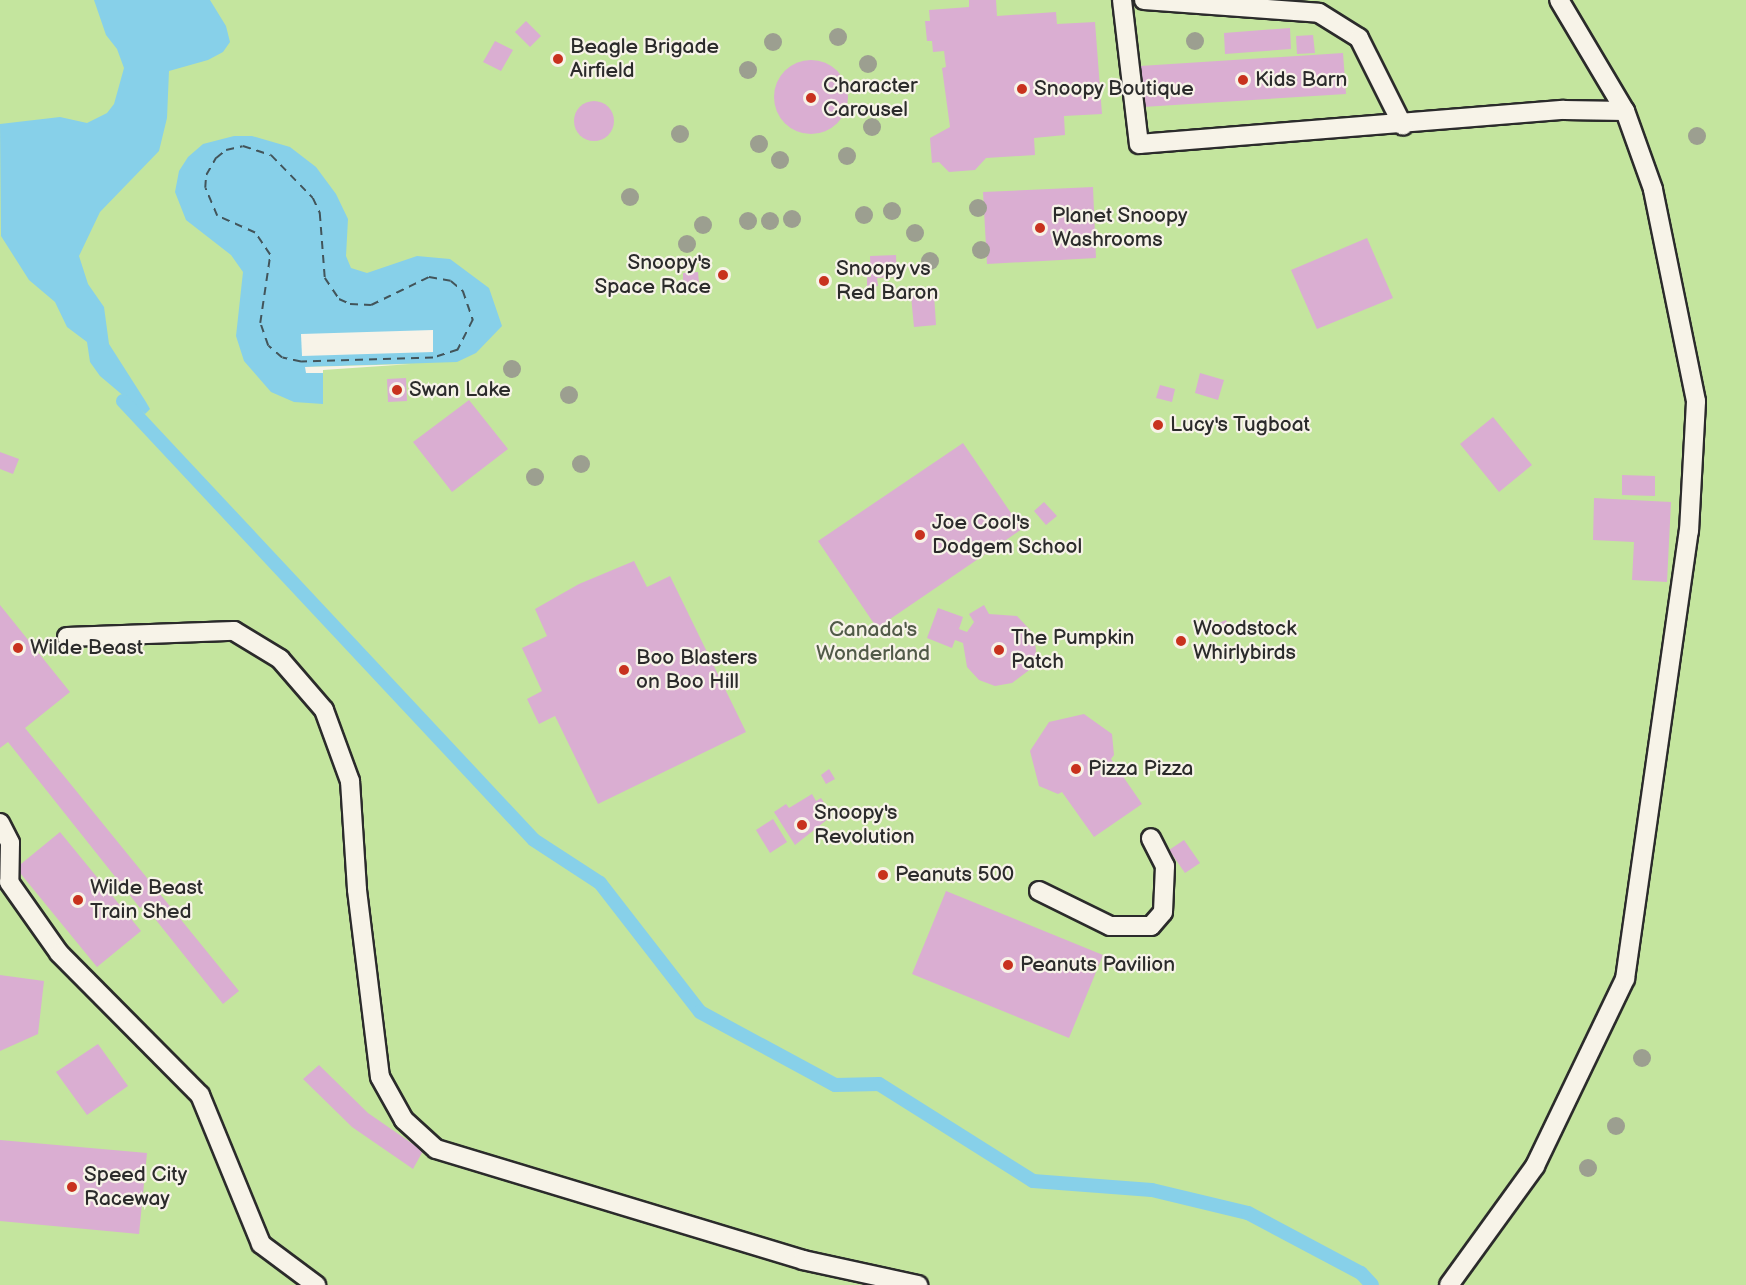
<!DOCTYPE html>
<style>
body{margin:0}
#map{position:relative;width:1746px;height:1285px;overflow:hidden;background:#f7f3e8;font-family:"Balsamiq Sans",sans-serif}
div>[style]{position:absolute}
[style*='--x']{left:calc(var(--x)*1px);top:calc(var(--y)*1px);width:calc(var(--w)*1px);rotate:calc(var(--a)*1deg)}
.green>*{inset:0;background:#c4e59e}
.water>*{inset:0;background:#87d0e9}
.pier>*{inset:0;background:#f7f3e8}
.stream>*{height:14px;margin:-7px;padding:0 7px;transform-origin:7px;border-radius:7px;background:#87d0e9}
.ferry>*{height:1.5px;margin-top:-0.75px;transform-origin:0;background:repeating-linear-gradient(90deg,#42545a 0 8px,transparent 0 14px)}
.building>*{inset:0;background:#daaed2}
.round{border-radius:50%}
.roads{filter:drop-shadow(2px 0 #2b2b2b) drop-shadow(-2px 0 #2b2b2b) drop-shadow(0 2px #2b2b2b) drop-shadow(0 -2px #2b2b2b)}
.service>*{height:18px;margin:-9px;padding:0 9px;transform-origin:9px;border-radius:9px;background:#f7f3e8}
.trees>*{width:18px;height:18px;margin:-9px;border-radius:50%;background:#9c9f90}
.dots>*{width:16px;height:16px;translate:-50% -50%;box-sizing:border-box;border:3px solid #f7f3e8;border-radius:50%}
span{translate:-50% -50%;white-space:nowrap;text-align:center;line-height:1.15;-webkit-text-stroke:4.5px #f7f3e8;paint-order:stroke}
.poi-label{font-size:21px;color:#2b2b2b}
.left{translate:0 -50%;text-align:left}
.right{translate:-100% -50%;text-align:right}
.park-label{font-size:21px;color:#515a48}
</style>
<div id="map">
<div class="green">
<i style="clip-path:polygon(0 0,1746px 0,1746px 1285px,0 1285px)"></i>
</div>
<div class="water">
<i style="clip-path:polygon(94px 0,210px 0,226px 26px,230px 42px,223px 52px,208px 60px,169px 71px,167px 118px,159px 151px,100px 212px,79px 256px,88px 284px,104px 307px,109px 344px,146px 402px,150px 409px,145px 414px,100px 376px,90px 362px,87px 342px,67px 327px,55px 302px,29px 280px,1px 236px,0 124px,60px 117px,87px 123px,107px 113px,114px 104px,124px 68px,117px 49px,106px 35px)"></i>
<i style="clip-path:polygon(234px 136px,252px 136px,290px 147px,316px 167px,336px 194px,348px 219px,346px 256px,351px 268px,367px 273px,417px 256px,450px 259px,489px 288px,502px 326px,476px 353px,457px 362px,306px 367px,306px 373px,323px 373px,323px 404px,294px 402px,271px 392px,244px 361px,236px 336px,243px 272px,231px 255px,186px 220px,175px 192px,179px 171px,188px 157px,203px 144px)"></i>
</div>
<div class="pier">
<i style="clip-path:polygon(433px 330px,433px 352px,302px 356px,301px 334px)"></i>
<i style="clip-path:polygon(411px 364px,323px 370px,323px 407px,323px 373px,306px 373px,305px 367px)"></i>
</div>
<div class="stream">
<i style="--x:123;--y:401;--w:601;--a:46.89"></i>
<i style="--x:534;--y:840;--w:79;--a:33.1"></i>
<i style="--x:600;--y:883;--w:163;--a:52.2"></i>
<i style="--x:700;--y:1012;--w:153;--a:28.4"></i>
<i style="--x:835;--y:1085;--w:44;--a:-1.3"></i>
<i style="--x:879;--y:1084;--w:182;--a:32.2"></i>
<i style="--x:1033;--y:1181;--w:119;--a:4.3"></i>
<i style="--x:1152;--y:1190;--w:99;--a:13.5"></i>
<i style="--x:1248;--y:1213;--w:128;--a:28"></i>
<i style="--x:1361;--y:1273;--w:16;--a:47"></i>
</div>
<div class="ferry">
<i style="--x:243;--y:146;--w:29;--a:18"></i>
<i style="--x:271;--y:155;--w:60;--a:45.7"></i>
<i style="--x:313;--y:198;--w:17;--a:65"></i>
<i style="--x:320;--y:213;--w:65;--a:85.6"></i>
<i style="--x:325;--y:278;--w:25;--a:56"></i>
<i style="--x:339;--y:299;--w:12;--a:24"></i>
<i style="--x:350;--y:304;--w:21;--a:3"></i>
<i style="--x:371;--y:305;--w:64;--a:-25.8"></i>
<i style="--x:429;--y:277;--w:22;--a:10"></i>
<i style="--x:451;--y:281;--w:16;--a:40"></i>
<i style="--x:463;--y:291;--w:31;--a:71"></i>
<i style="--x:473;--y:320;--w:34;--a:117"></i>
<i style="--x:458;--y:350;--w:26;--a:162"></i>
<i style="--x:433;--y:358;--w:132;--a:178.3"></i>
<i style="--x:301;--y:362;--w:19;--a:-168"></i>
<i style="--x:282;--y:358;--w:18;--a:-139"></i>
<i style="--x:268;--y:346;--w:24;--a:-109"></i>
<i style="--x:260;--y:323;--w:69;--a:-81.6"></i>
<i style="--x:270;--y:255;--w:27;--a:-124"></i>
<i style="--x:255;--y:233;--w:42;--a:-155.9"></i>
<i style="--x:217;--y:216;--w:30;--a:-113"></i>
<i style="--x:205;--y:188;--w:13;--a:-86"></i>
<i style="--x:206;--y:175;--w:20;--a:-60"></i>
<i style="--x:216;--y:158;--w:13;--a:-39"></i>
<i style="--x:226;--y:150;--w:17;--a:-13"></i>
</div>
<div class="building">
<i style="clip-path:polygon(969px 0,996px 0,997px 16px,1056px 12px,1057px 24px,1095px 22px,1102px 114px,1064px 116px,1065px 135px,1034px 138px,1035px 155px,986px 158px,975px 170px,949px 172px,939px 162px,932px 163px,930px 138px,950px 127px,942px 68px,946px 67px,944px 51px,933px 52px,932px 41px,927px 41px,925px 21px,930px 21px,929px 10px,969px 7px)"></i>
<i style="clip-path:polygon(526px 21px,541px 36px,530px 47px,515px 32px)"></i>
<i style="clip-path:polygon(1290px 28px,1291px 49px,1225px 54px,1224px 33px)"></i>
<i style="clip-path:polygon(1313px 35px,1315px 53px,1297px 54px,1296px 36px)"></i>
<i style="clip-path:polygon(495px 41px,513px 50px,501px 71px,483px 62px)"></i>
<i style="clip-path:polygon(1343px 53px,1346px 94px,1143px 107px,1140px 66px)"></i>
<i class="round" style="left:774px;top:60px;width:74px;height:74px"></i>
<i class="round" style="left:574px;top:101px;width:40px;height:40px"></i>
<i style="clip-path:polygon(1093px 187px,1096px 258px,987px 264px,983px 192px)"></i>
<i style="clip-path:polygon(1367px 238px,1393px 298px,1317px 329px,1291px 270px)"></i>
<i style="clip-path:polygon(896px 255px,897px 277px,877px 278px,878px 286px,867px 287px,867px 277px,871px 277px,870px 256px)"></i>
<i style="clip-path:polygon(698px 272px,699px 283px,683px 285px,683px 273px)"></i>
<i style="clip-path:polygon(934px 294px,936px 325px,914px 327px,911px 296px)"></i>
<i style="clip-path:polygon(1200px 373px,1224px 380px,1218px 400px,1195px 393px)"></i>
<i style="clip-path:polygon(406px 378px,407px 401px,388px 402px,387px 379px)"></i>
<i style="clip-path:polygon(1160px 385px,1175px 389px,1172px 402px,1156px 398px)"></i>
<i style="clip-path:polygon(469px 400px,508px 449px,452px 492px,413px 442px)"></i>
<i style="clip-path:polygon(1493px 417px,1532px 465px,1499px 492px,1460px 444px)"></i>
<i style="clip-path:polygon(963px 443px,1022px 529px,877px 628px,818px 541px)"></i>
<i style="clip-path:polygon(0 452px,19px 459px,13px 474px,0 469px)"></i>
<i style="clip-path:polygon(1622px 475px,1655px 476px,1655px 496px,1622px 495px)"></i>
<i style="clip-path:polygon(1594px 498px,1671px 502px,1667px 582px,1632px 580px,1634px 542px,1593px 540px)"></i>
<i style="clip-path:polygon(1044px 502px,1057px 516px,1046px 525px,1034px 511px)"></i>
<i style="clip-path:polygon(634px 561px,647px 587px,670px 576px,746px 732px,598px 804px,555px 716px,539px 724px,527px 699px,542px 691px,522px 648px,547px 636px,535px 609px,579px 584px)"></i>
<i style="clip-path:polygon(0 605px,70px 692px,25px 728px,239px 991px,223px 1004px,144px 905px,140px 908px,8px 742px,0 748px)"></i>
<i style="clip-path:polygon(984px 605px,989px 614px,1017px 616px,1034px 634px,1036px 651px,1032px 668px,1012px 683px,995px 686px,979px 680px,967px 667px,963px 643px,955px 640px,952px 648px,927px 638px,938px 608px,963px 617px,959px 629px,967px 632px,974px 622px,969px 614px)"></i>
<i style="clip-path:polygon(1226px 620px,1230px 630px,1220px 634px,1216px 624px)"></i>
<i style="clip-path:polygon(1084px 714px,1112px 734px,1114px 755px,1111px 759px,1142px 804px,1094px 837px,1062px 792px,1058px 794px,1039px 786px,1030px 751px,1049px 722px)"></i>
<i style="clip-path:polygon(829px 769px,835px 779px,826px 784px,821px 775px)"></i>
<i style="clip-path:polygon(812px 794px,816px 801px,821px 798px,828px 809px,824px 812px,828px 819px,795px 845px,774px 812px,786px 804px,789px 808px)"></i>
<i style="clip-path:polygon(773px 819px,787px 842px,770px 853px,756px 830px)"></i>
<i style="clip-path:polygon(60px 832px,141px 931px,97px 967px,16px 868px)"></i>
<i style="clip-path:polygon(868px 832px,879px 836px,875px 845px,864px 841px)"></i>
<i style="clip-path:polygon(1184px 840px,1200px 863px,1185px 873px,1169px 850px)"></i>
<i style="clip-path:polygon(946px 891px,1103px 955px,1069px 1038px,912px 974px)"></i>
<i style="clip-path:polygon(0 975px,44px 981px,38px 1034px,0 1051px)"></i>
<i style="clip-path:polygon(98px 1044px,128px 1086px,87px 1115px,56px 1072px)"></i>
<i style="clip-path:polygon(319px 1065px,368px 1113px,423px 1151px,413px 1169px,352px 1127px,303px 1079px)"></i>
<i style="clip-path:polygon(0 1140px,147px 1153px,139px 1234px,0 1221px)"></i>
</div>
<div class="roads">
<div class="service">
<i style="--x:1122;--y:0;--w:145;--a:83.3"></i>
<i style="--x:1139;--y:144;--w:426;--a:-4.6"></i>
<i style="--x:1564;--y:110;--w:61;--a:0.9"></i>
<i style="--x:1144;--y:0;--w:175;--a:4.2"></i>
<i style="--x:1319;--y:13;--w:47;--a:32"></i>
<i style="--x:1359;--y:38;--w:98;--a:63.4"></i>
<i style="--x:67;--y:637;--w:167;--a:-2.1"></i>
<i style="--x:234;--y:631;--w:54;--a:31.3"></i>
<i style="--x:280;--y:659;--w:67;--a:49.2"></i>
<i style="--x:324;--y:710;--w:76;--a:69.9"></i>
<i style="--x:350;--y:781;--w:109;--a:86.3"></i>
<i style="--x:357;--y:890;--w:188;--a:83"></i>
<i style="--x:380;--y:1077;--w:49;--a:60.8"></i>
<i style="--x:404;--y:1120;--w:43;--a:42.2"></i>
<i style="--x:436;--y:1149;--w:383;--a:16.8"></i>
<i style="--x:803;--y:1260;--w:118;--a:12.3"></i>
<i style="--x:0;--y:823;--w:22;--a:63"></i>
<i style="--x:10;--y:843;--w:39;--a:91"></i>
<i style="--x:9;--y:882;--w:87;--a:54.8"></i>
<i style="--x:59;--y:953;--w:200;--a:45.2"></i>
<i style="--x:200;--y:1095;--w:161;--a:67.7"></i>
<i style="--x:261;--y:1244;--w:69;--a:36.7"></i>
<i style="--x:1039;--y:891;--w:79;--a:26.2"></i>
<i style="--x:1110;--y:926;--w:41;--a:0"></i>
<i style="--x:1151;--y:926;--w:18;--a:-49"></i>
<i style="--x:1163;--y:912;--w:46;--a:-87.5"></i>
<i style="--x:1165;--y:866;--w:31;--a:-117"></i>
<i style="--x:1449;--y:1285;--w:147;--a:-54.1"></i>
<i style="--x:1535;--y:1166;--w:208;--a:-64.3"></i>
<i style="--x:1625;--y:979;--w:453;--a:-81.9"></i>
<i style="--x:1689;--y:531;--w:130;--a:-86.9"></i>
<i style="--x:1696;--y:401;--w:216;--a:-101.5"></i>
<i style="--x:1653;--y:189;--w:83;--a:-109.7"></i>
<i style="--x:1625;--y:111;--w:129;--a:-120.7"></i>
</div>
</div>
<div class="trees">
<i style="left:838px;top:37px"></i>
<i style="left:1195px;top:41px"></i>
<i style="left:773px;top:42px"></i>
<i style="left:868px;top:64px"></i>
<i style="left:748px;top:70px"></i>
<i style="left:872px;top:127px"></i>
<i style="left:680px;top:134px"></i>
<i style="left:1697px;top:136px"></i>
<i style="left:759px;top:144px"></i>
<i style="left:847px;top:156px"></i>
<i style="left:780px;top:160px"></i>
<i style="left:630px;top:197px"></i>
<i style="left:978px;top:208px"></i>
<i style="left:892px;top:211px"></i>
<i style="left:864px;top:215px"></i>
<i style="left:792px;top:219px"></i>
<i style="left:748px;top:221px"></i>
<i style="left:770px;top:221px"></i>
<i style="left:703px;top:225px"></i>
<i style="left:915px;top:233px"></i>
<i style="left:687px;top:244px"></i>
<i style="left:981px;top:250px"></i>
<i style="left:930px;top:261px"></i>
<i style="left:512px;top:369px"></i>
<i style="left:569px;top:395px"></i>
<i style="left:581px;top:464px"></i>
<i style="left:535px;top:477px"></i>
<i style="left:1642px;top:1058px"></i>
<i style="left:1616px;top:1126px"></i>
<i style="left:1588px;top:1168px"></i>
</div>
<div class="dots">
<i style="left:558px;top:59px;background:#c8321e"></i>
<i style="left:1243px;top:80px;background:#c8321e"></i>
<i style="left:1022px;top:89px;background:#c8321e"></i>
<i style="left:811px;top:98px;background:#c8321e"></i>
<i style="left:1040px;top:228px;background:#c8321e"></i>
<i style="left:723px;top:275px;background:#c8321e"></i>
<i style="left:824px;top:281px;background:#c8321e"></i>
<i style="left:397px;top:390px;background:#c8321e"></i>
<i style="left:1158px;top:425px;background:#c8321e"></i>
<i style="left:920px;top:535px;background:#c8321e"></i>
<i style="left:1181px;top:641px;background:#c8321e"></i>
<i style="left:18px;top:648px;background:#c8321e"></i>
<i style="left:999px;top:650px;background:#c8321e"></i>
<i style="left:624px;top:670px;background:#c8321e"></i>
<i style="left:1076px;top:769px;background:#c8321e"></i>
<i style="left:802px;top:825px;background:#c8321e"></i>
<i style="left:883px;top:875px;background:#c8321e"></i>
<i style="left:78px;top:900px;background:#c8321e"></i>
<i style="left:1008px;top:965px;background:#c8321e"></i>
<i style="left:72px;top:1187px;background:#c8321e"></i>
</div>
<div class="poi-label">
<span class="left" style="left:570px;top:59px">Beagle Brigade<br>Airfield</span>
<span class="left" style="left:1255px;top:80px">Kids Barn</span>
<span class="left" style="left:823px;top:98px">Character<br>Carousel</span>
<span class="left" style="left:1034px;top:89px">Snoopy Boutique</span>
<span class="left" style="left:1052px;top:228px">Planet Snoopy<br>Washrooms</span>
<span class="right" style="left:711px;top:275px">Snoopy's<br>Space Race</span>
<span class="left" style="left:836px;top:281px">Snoopy vs<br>Red Baron</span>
<span class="left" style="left:409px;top:390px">Swan Lake</span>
<span class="left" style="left:1170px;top:425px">Lucy's Tugboat</span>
<span class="left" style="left:932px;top:535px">Joe Cool's<br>Dodgem School</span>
<span class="left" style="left:1193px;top:641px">Woodstock<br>Whirlybirds</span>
<span class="left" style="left:1011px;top:650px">The Pumpkin<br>Patch</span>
<span class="left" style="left:30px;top:648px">Wilde Beast</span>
<span class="left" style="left:636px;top:670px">Boo Blasters<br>on Boo Hill</span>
<span class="left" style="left:1088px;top:769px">Pizza Pizza</span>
<span class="left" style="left:814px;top:825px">Snoopy's<br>Revolution</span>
<span class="left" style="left:895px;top:875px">Peanuts 500</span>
<span class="left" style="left:90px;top:900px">Wilde Beast<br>Train Shed</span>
<span class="left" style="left:1020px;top:965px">Peanuts Pavilion</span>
<span class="left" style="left:84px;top:1187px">Speed City<br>Raceway</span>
</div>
<div class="park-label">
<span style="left:873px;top:642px">Canada's<br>Wonderland</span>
</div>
</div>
